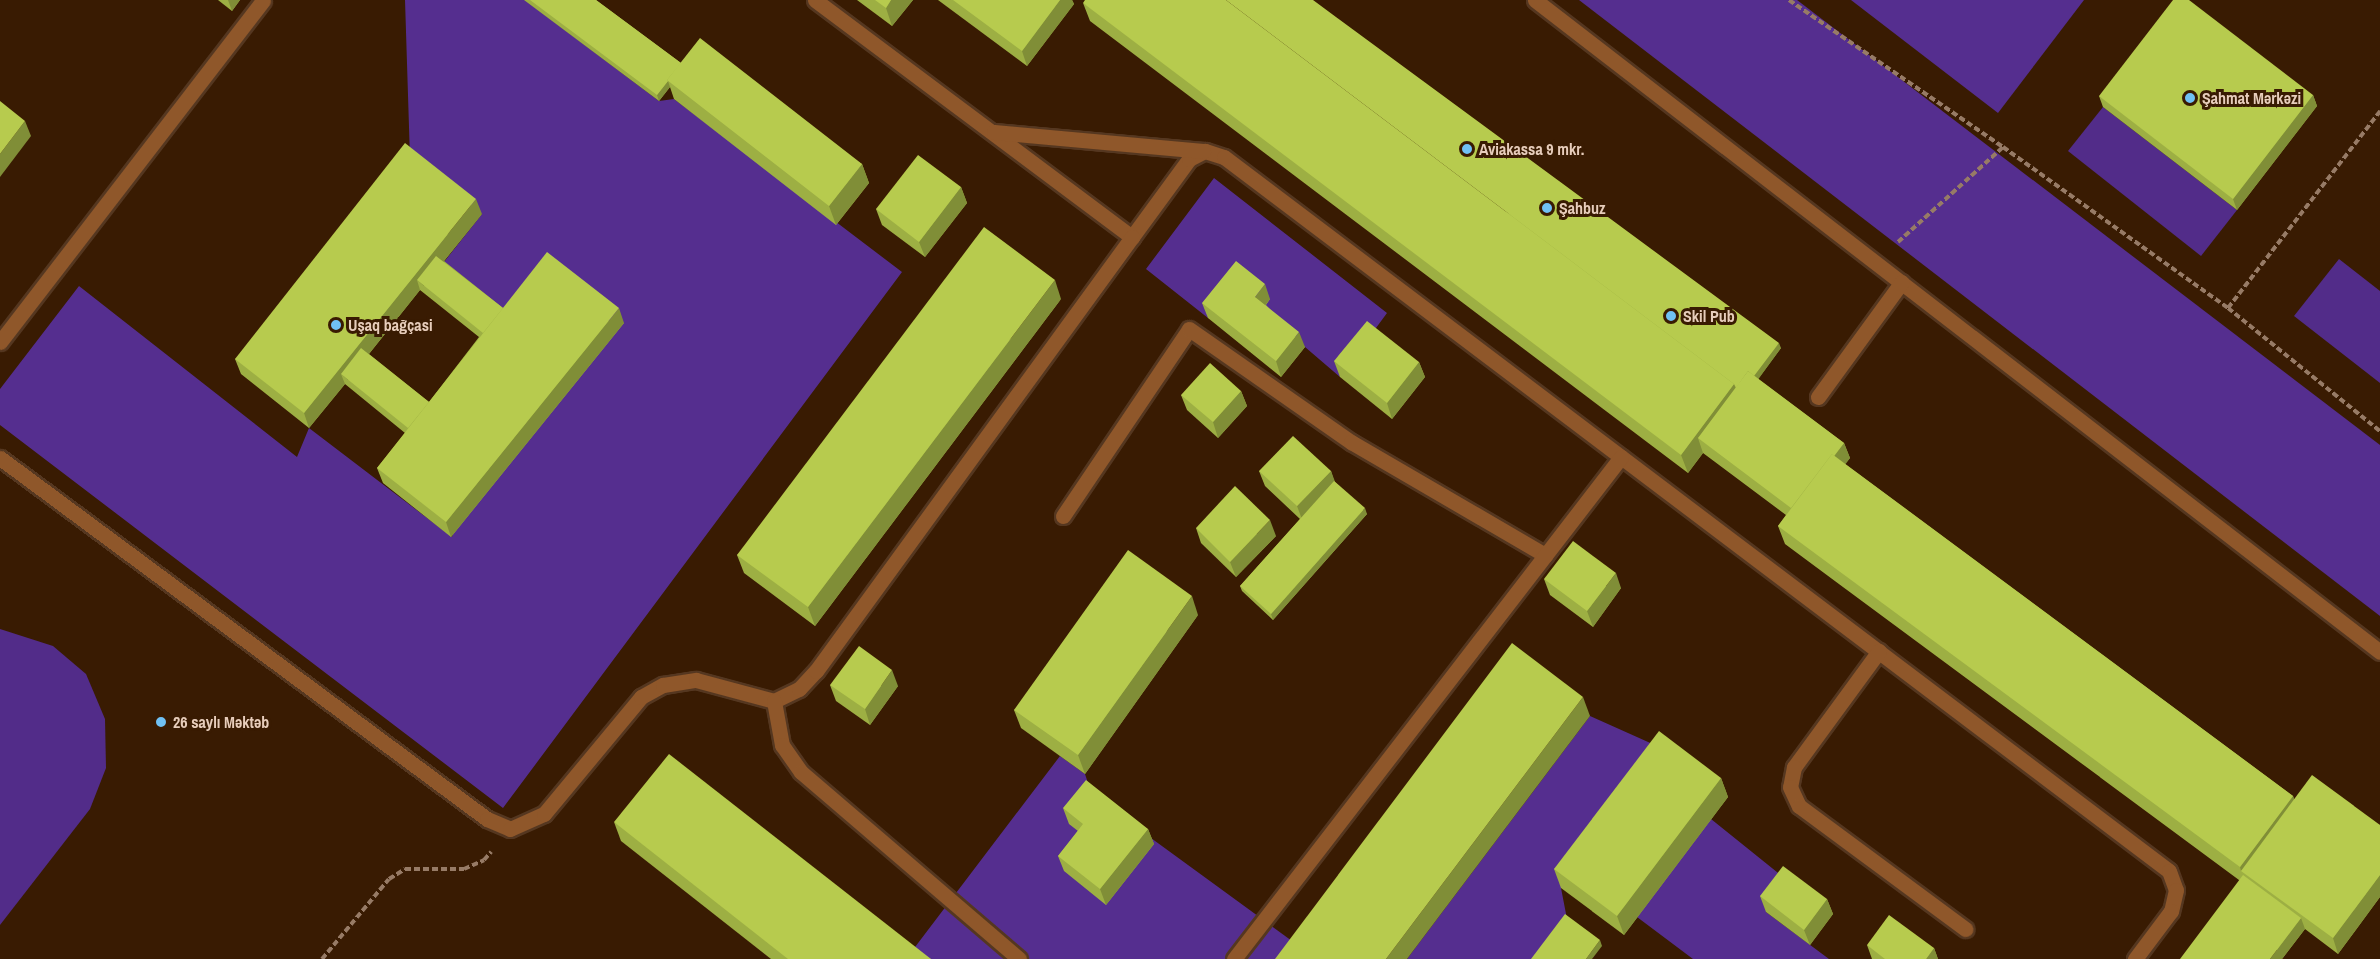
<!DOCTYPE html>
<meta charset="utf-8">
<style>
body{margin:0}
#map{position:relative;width:2380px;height:959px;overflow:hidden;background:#391b02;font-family:"Archivo Narrow",sans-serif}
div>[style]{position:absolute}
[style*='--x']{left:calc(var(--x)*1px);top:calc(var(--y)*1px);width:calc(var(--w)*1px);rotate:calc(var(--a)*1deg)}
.green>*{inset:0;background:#522c89}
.forest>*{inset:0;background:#552e8f}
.path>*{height:4px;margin-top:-2px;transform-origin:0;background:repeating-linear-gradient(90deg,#977b66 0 6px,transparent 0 9px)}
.roads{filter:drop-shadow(2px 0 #553720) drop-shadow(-2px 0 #553720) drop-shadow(0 2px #553720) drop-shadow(0 -2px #553720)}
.minor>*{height:15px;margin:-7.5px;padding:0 7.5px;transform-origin:7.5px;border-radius:7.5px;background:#8f572a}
.wall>*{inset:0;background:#9daf43}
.shaded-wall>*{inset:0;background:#808e37}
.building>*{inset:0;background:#b7cb4e}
.dots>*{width:16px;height:16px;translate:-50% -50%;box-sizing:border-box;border:3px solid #391b02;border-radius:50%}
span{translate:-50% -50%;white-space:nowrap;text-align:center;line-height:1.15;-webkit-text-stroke:6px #391b02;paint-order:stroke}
.poi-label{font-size:16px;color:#e7cdbb;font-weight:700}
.left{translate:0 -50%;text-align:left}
</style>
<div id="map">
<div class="green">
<i style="clip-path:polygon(2103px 107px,2237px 210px,2201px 256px,2068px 151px)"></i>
<i style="clip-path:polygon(2339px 259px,2380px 291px,2380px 383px,2294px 316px)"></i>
<i style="clip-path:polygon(0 629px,53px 646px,86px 674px,105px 719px,106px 768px,90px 809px,0 925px)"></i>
</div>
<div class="forest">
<i style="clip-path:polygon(405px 0,525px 0,659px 101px,674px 99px,902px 272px,503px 808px,0 425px,0 389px,79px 286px,297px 457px,309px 428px,452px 537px,510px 321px,440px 267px,482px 214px,410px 159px)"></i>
<i style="clip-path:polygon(1579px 0,1797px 0,2380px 445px,2380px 616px)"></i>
<i style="clip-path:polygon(1851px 0,2084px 0,1998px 113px)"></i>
<i style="clip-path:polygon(1214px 178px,1387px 313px,1340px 377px,1305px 347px,1208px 318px,1146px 269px)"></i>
<i style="clip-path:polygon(1590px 716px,1666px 750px,1561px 888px,1567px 919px,1537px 959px,1407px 959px)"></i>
<i style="clip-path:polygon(1060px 756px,1085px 774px,1092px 795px,1303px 949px,1296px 959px,914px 959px,909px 955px)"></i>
<i style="clip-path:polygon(1711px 819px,1788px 881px,1766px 912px,1829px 959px,1693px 959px,1637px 917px)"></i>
</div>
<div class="path">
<i style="--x:1789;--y:0;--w:260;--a:34.5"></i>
<i style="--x:2003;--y:147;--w:277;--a:35.6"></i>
<i style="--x:2228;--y:308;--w:196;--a:39"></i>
<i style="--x:1898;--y:242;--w:142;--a:-42.1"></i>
<i style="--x:2228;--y:308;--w:249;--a:-52.3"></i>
<i style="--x:322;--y:959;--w:104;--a:-50.1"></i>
<i style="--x:389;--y:879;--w:19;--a:-32"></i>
<i style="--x:405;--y:869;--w:59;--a:0"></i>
<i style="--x:464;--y:869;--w:22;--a:-24"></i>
<i style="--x:484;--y:860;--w:11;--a:-49"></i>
</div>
<div class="roads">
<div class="minor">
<i style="--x:815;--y:0;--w:396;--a:36.8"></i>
<i style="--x:1132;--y:237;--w:97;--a:-53.8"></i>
<i style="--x:1189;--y:159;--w:18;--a:-27"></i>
<i style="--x:1205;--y:151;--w:20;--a:18"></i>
<i style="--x:1224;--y:157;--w:1184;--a:37.07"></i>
<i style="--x:2169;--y:871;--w:20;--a:70"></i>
<i style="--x:2176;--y:890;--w:22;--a:103"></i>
<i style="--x:2171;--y:911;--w:60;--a:126.9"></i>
<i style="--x:1535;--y:0;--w:1067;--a:37.65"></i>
<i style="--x:994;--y:132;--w:210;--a:5.2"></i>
<i style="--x:0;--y:342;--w:431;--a:-52.4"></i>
<i style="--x:1818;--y:397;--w:142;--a:-53.9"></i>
<i style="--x:0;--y:458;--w:606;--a:36.55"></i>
<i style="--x:487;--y:819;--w:25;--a:23"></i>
<i style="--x:510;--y:829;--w:37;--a:-24"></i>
<i style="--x:544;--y:814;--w:152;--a:-50.3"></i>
<i style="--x:641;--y:697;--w:25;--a:-29"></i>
<i style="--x:663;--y:685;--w:33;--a:-9"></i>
<i style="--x:696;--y:680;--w:81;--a:15.1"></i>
<i style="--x:774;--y:701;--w:28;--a:-26"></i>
<i style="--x:799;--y:689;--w:25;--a:-47"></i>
<i style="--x:816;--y:671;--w:537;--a:-53.94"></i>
<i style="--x:1063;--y:516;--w:225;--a:-56"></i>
<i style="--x:1189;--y:329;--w:198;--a:34.9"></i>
<i style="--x:1351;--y:442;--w:225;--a:30.2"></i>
<i style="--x:1879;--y:651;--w:144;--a:126.2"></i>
<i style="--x:1794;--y:767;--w:20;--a:101"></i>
<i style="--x:1790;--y:787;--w:21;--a:65"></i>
<i style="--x:1799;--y:806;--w:207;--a:36.5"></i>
<i style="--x:774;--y:701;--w:45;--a:79.7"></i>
<i style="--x:782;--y:745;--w:33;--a:55"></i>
<i style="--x:801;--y:772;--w:287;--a:40.6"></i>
<i style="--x:1234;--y:959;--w:634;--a:-52.37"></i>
</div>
</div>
<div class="wall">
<i style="clip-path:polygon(218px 0,240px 0,232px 11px)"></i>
<i style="clip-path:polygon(524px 0,596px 0,681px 63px,862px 164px,869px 183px,836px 225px,674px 99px,670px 87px,659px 101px)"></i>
<i style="clip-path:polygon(857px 0,913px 0,892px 26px)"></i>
<i style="clip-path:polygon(938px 0,1072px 0,1074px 4px,1027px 66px)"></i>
<i style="clip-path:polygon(1083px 3px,1781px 348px,1758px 379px,1844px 443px,1850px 458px,1845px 464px,2293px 796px,2294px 799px,2380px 825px,2380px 897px,2338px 954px,2305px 929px,2282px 959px,2239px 880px,1785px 544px,1778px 526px,1786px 515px,1703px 453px,1688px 473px,1090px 21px)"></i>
<i style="clip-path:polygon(2313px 95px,2317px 106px,2237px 210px,2103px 107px,2099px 96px)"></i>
<i style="clip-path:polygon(961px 187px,967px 203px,925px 257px,882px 225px,876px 209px)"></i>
<i style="clip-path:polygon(evenodd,482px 214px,444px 261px,503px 308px,624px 323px,451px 537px,383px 483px,377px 468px,405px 433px,345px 384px,309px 428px,241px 374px,235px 359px,482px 214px,420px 290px,479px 337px,429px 402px,369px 354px,420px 290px)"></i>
<i style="clip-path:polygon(1061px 299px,815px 626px,744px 573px,737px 555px)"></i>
<i style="clip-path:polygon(1270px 299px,1266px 305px,1305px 347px,1281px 377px,1208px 318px,1202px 303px)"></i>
<i style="clip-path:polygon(1334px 361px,1419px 362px,1425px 377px,1392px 419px,1340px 377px)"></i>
<i style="clip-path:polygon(1241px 391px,1247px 406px,1218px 438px,1187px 410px,1181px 395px)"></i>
<i style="clip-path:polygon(1259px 471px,1331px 471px,1334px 481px,1367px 514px,1273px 620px,1242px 591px,1240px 586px,1300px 519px,1265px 486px)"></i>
<i style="clip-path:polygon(1196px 528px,1276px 536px,1236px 577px,1201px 543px)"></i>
<i style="clip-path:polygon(1544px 579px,1621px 588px,1593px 627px,1550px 595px)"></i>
<i style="clip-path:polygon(1198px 615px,1085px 774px,1021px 728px,1014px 710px)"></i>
<i style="clip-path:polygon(830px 685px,898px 686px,870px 725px,836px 701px)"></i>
<i style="clip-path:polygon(1721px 778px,1728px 797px,1624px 935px,1561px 888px,1554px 869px)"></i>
<i style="clip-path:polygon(1063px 808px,1148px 829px,1154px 844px,1106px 905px,1064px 871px,1058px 856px,1078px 831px,1069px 824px)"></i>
<i style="clip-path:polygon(614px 822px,931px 959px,771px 959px,621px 841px)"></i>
<i style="clip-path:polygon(1760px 896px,1827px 899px,1833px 914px,1810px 945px,1766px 912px)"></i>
<i style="clip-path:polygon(1867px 945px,1934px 948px,1938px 959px,1872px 959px)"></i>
</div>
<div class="shaded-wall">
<i style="clip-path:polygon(228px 0,240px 0,232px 11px)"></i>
<i style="clip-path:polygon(891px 0,913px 0,892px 26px,886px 8px)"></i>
<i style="clip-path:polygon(1060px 0,1072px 0,1074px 4px,1027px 66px,1022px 51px)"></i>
<i style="clip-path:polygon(668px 81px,670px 87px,659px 101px,657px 95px)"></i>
<i style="clip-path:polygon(2313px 95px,2317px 106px,2237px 210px,2233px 199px)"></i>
<i style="clip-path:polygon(25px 121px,31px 136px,0 177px,0 154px)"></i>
<i style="clip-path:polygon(862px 164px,869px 183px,836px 225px,829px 206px)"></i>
<i style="clip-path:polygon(961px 187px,967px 203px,925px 257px,919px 242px)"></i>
<i style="clip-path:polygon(476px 199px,482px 214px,424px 286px,417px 280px,420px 290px,348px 380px,341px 374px,345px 384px,309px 428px,304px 413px)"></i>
<i style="clip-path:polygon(1055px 280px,1061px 299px,815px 626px,808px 607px)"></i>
<i style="clip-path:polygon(1265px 284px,1270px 299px,1260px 312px,1255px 297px)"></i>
<i style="clip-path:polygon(619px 308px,624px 323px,451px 537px,446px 522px)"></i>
<i style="clip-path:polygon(1299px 332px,1305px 347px,1281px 377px,1276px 361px)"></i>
<i style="clip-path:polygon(1779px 343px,1781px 348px,1741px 403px,1698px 438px,1703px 453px,1688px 473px,1681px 455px,1734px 384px)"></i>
<i style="clip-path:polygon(1419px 362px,1425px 377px,1392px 419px,1387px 403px)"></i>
<i style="clip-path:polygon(1241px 391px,1247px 406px,1218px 438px,1213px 422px)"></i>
<i style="clip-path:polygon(1844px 443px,1850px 458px,1800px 525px,1794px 510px)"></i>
<i style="clip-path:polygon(1331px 471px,1337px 487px,1303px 522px,1297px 506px)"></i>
<i style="clip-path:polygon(1365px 508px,1367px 514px,1273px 620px,1271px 614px)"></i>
<i style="clip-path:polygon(1270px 520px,1276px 536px,1236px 577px,1230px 562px)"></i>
<i style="clip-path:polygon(1616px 573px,1621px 588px,1593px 627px,1587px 611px)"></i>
<i style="clip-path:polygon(1192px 596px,1198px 615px,1085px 774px,1078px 755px)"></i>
<i style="clip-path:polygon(892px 670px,898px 686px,870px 725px,865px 709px)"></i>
<i style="clip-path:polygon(1583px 697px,1590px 716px,1407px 959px,1386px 959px)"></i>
<i style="clip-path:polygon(1721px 778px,1728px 797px,1624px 935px,1617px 916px)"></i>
<i style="clip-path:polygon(2293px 796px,2300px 814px,2241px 871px,2240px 867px)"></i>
<i style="clip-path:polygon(1148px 829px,1154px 844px,1106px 905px,1100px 889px)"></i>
<i style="clip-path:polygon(2380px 875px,2380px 897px,2338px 954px,2333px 938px)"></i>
<i style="clip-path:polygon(1827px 899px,1833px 914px,1810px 945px,1804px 930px)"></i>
<i style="clip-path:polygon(2301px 918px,2305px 929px,2282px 959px,2270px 959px)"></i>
<i style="clip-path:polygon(1600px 940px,1602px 946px,1592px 959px,1586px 959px)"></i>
<i style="clip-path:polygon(1934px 948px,1938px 959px,1926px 959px)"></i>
</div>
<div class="building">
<i style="clip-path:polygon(530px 0,596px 0,681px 63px,667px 80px,668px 81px,657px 95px)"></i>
<i style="clip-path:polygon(875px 0,891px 0,886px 8px)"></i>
<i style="clip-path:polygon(953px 0,1060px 0,1022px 51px)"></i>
<i style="clip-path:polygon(1085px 0,1226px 0,1734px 384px,1681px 455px,1083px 3px)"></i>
<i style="clip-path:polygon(1226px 0,1313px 0,1779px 343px,1754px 376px,1748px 371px,1736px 388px,1734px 384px)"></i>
<i style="clip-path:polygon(2173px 0,2189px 0,2313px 95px,2233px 199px,2099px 96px)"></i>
<i style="clip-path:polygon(700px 38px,862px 164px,829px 206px,667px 80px)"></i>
<i style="clip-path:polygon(0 101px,25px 121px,0 154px)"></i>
<i style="clip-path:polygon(405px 143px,476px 199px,304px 413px,235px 359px)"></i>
<i style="clip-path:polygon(918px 155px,961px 187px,919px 242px,876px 209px)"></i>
<i style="clip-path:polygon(984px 227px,1055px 280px,808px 607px,737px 555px)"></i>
<i style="clip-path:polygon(547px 252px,619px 308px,446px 522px,377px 468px)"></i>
<i style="clip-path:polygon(436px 256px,503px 308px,483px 333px,417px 280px)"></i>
<i style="clip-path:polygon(1236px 261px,1265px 284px,1255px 297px,1299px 332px,1276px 361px,1202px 303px)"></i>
<i style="clip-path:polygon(1367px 321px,1419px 362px,1387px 403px,1334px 361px)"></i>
<i style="clip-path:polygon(361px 348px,429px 402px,408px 428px,341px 374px)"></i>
<i style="clip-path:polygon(1210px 363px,1241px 391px,1213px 422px,1181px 395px)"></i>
<i style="clip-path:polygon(1748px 371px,1844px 443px,1834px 456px,1832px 454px,1791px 508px,1698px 438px)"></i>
<i style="clip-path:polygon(1293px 436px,1331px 471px,1297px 506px,1259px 471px)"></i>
<i style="clip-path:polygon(1832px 454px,2293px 796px,2240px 867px,1778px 526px)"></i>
<i style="clip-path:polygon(1334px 481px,1365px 508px,1271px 614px,1240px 586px)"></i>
<i style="clip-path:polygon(1235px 486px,1270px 520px,1230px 562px,1196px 528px)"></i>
<i style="clip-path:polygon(1573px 541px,1616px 573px,1587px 611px,1544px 579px)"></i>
<i style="clip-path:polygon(1128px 550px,1192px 596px,1078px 755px,1014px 710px)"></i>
<i style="clip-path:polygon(1512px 643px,1583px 697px,1386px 959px,1275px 959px)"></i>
<i style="clip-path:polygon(859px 646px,892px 670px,865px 709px,830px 685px)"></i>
<i style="clip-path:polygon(1659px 731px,1721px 778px,1617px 916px,1554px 869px)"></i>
<i style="clip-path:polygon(669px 754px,931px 959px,788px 959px,614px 822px)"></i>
<i style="clip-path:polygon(2312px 775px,2380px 825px,2380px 875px,2333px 938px,2241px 871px)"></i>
<i style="clip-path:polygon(1086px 780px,1148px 829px,1100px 889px,1058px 856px,1083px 824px,1063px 808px)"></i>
<i style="clip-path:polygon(1783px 866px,1827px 899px,1804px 930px,1760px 896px)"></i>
<i style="clip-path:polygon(2243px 875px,2301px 918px,2270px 959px,2180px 959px)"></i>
<i style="clip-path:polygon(1565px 914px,1600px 940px,1586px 959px,1531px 959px)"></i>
<i style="clip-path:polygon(1889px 915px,1934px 948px,1926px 959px,1885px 959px,1867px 945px)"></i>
</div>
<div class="dots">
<i style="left:2190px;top:98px;background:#70c1f4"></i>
<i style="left:1467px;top:149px;background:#70c1f4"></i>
<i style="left:1547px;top:208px;background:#70c1f4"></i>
<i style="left:1671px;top:316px;background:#70c1f4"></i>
<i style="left:336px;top:325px;background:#70c1f4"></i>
<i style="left:161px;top:722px;background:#70c1f4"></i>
</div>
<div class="poi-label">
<span class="left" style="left:2202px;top:98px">Şahmat Mərkəzi</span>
<span class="left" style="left:1479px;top:149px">Aviakassa 9 mkr.</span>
<span class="left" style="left:1559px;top:208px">Şahbuz</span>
<span class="left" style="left:1683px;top:316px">Skil Pub</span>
<span class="left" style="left:348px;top:325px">Uşaq bağçasi</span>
<span class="left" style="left:173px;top:722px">26 saylı Məktəb</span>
</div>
</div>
